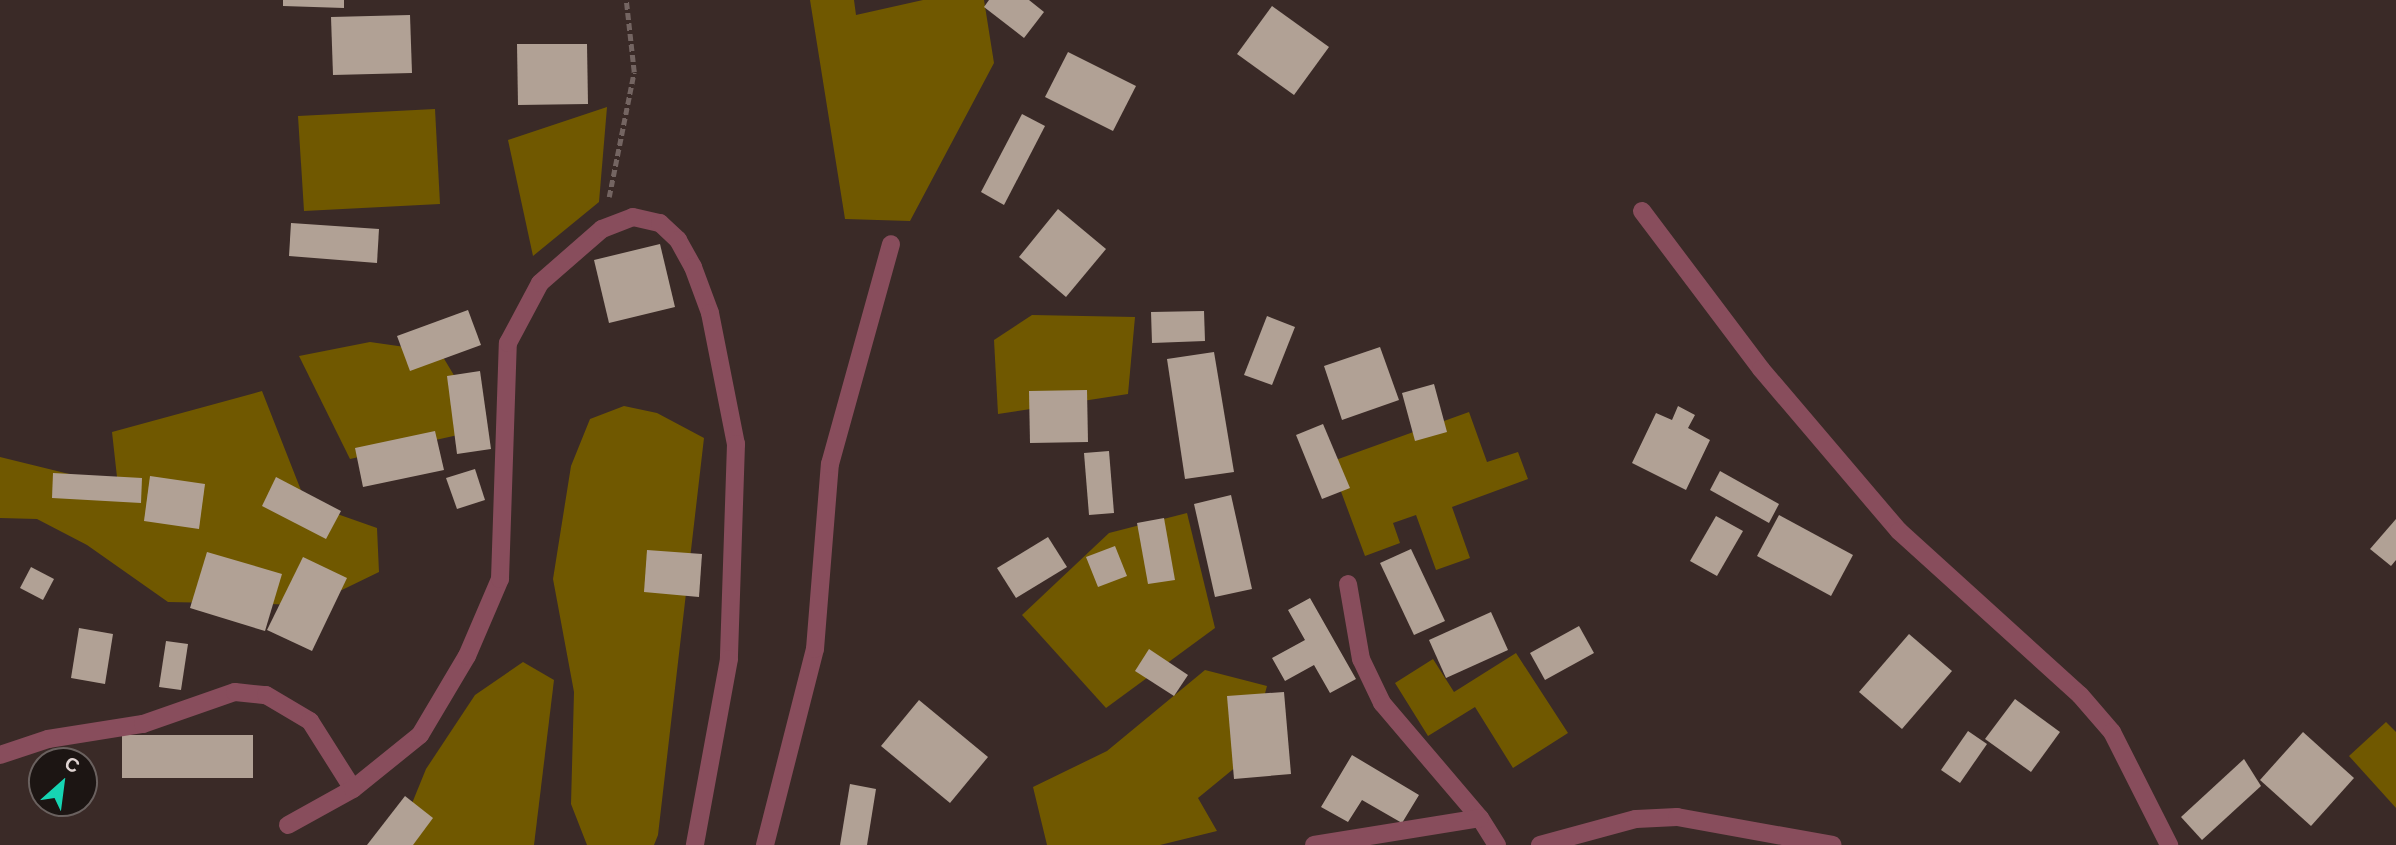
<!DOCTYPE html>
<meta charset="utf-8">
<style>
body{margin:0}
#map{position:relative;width:2396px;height:845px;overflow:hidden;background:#3a2a27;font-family:"DM Sans",sans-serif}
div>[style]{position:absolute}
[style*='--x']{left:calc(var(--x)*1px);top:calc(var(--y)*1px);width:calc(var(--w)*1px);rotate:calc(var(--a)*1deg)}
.forest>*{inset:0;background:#705800}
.building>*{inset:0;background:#b1a195}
.path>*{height:4.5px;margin-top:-2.25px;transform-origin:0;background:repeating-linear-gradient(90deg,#746562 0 7px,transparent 0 10.5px)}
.service>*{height:18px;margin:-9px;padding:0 9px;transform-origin:9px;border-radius:9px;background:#884d5c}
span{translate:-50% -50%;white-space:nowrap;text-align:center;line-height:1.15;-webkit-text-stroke:7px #1c1513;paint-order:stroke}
.north{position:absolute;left:28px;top:747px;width:70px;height:70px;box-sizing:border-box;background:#1c1513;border:2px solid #6a615f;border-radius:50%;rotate:28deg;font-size:19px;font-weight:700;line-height:28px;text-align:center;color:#e0d4d2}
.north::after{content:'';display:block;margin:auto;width:24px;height:32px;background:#16d5b3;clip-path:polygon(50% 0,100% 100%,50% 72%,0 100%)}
</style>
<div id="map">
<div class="forest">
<i style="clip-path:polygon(810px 0,854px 0,856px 15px,923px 0,984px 0,994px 63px,910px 221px,845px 219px)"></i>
<i style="clip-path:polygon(607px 107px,599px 202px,533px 256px,508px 140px)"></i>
<i style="clip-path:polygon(435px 109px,440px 204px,304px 211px,298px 116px)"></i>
<i style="clip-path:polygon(1032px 315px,1135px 317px,1128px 394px,998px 414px,994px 340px)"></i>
<i style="clip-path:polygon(370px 342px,440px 352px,470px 402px,467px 433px,350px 459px,299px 356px)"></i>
<i style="clip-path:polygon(262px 391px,306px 503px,377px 528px,379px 572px,311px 605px,168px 602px,87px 545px,37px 519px,0 518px,0 457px,118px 486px,112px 432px)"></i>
<i style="clip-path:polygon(624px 406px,657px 413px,704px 438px,658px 835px,654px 845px,587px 845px,571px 804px,574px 692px,553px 579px,571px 466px,590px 419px)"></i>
<i style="clip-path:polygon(1469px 412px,1487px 462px,1518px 452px,1528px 479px,1452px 507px,1470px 558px,1436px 570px,1416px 515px,1393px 523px,1400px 543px,1365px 556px,1330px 462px)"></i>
<i style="clip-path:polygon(1187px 513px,1215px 628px,1106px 708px,1022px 615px,1109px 533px)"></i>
<i style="clip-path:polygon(1516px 653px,1568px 733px,1513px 768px,1475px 707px,1428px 736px,1395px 683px,1433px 659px,1454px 692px)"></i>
<i style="clip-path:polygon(523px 662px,554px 680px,534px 845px,395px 845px,426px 769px,475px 695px)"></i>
<i style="clip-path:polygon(1205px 670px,1267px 686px,1248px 757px,1198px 798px,1217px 831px,1160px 845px,1047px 845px,1033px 787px,1107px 751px)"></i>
<i style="clip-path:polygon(2386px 722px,2396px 732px,2396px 808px,2349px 756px)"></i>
</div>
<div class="building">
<i style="clip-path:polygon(283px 0,344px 0,344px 8px,283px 6px)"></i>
<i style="clip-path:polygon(989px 0,1029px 0,1044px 12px,1024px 38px,984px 7px)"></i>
<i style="clip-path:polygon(1272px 6px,1329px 47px,1294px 95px,1237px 54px)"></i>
<i style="clip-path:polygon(410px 15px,412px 73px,333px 75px,331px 17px)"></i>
<i style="clip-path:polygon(517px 44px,587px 44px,588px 104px,518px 105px)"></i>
<i style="clip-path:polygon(1068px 52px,1136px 86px,1113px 131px,1045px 97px)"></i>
<i style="clip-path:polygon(1022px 114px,1045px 126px,1004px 205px,981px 192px)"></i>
<i style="clip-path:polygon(1058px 209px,1106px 249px,1066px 297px,1019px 257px)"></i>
<i style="clip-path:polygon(291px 223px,379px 229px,377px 263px,289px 256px)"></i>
<i style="clip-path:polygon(660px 244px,675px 307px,609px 323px,594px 260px)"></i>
<i style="clip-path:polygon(468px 310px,481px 345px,410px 371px,397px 336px)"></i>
<i style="clip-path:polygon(1204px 311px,1205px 341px,1152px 343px,1151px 312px)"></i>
<i style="clip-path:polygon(1267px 316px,1295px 327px,1272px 385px,1244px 375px)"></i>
<i style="clip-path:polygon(1380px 347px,1399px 400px,1342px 420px,1324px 366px)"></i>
<i style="clip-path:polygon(1214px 352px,1234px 472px,1185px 479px,1167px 359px)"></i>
<i style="clip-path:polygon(480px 371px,491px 449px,457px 454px,447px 376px)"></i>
<i style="clip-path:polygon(1434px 384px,1447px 432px,1415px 441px,1402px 393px)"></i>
<i style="clip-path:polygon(1087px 390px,1088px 442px,1030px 443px,1029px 391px)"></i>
<i style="clip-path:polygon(1678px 406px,1695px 415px,1688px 428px,1710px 440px,1686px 490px,1632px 463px,1656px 413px,1672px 420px)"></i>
<i style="clip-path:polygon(1323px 424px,1350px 488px,1322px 499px,1296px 435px)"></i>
<i style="clip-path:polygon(435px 431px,444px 470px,363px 487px,355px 448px)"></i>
<i style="clip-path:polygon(1109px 451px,1114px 513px,1089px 515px,1084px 453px)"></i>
<i style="clip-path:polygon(475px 469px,485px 500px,457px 509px,446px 478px)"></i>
<i style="clip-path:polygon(1720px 471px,1779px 504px,1769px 523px,1710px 490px)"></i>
<i style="clip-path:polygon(53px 473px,142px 478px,141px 503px,52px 498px)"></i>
<i style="clip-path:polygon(150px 476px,205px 484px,199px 529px,144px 521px)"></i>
<i style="clip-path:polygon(276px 477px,341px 511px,326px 539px,262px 506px)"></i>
<i style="clip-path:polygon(1231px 495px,1252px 589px,1215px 597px,1194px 504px)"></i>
<i style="clip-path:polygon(1779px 515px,1853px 555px,1831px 596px,1757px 556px)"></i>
<i style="clip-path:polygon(1716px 516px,1743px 531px,1717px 576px,1690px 561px)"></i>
<i style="clip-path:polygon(1164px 518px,1175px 580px,1148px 584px,1137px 523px)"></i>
<i style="clip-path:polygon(2396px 519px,2396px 560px,2391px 566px,2370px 549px)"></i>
<i style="clip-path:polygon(1048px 537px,1067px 567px,1016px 598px,997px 568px)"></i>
<i style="clip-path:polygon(1115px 546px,1127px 576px,1098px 587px,1086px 557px)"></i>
<i style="clip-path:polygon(1411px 549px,1445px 621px,1414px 635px,1380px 563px)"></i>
<i style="clip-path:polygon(647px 550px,702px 554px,699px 597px,644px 592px)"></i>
<i style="clip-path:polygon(207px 552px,282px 574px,265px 631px,190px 608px)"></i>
<i style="clip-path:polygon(303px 557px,347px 578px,312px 651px,267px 630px)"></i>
<i style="clip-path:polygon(31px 567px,54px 579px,43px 600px,20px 588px)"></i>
<i style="clip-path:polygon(1310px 598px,1356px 679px,1330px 693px,1314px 665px,1285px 681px,1272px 658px,1305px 640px,1288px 610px)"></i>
<i style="clip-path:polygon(1491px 612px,1508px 650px,1446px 678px,1429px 640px)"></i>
<i style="clip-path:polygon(1579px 626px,1594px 653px,1545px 680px,1530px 653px)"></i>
<i style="clip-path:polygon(79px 628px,113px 634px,105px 684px,71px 678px)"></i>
<i style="clip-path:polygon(1909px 634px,1952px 671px,1902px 729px,1859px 692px)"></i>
<i style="clip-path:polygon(166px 641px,188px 644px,181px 690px,159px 687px)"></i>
<i style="clip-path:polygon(1149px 649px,1188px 675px,1174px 696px,1135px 671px)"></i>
<i style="clip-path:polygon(1284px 692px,1291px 774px,1234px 779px,1227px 696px)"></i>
<i style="clip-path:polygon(2015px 699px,2060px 732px,2031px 772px,1985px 739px)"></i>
<i style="clip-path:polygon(919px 700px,988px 757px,950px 803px,881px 746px)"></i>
<i style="clip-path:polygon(1968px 731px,1987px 744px,1960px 783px,1941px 770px)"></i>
<i style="clip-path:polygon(2303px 732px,2354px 778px,2311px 826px,2260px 780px)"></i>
<i style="clip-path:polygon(122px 735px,253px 735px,253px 778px,122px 778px)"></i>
<i style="clip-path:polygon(1352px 755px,1419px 795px,1402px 823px,1362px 800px,1348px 822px,1321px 807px)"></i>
<i style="clip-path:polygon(2244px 759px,2261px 786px,2202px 840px,2181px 817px)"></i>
<i style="clip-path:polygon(850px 784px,876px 789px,867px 845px,840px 845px)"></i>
<i style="clip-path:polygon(405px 796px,433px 818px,413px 845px,367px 845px)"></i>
</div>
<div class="path">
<i style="--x:609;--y:197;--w:127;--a:-78.7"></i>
<i style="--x:634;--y:72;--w:72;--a:-96.3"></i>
</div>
<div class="service">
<i style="--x:1642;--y:211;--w:198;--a:53"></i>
<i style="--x:1761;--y:369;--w:213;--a:49.6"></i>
<i style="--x:1899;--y:531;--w:244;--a:42.2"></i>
<i style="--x:2080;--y:695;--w:49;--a:49.1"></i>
<i style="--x:2112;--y:732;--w:127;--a:63.2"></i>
<i style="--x:1348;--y:584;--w:76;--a:80.2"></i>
<i style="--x:1361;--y:659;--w:49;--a:64.5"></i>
<i style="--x:1382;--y:703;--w:151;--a:49.6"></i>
<i style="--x:1480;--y:818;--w:32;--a:58"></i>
<i style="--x:0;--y:755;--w:51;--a:-18.4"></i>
<i style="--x:48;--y:739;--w:96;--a:-9"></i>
<i style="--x:143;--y:724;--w:97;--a:-19.2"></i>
<i style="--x:235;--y:692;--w:31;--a:6"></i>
<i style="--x:266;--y:695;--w:51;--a:30.6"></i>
<i style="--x:310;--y:721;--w:80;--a:57.7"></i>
<i style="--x:288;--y:825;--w:74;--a:-29"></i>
<i style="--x:353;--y:789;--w:86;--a:-38.9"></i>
<i style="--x:420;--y:735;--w:92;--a:-59.3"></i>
<i style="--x:467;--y:656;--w:84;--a:-66.8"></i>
<i style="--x:500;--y:579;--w:236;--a:-88.1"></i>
<i style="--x:508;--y:343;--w:68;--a:-61.9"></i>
<i style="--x:540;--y:283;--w:82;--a:-41.1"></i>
<i style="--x:602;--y:229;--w:33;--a:-21"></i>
<i style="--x:633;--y:217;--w:28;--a:13"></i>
<i style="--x:660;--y:223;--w:25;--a:43"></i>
<i style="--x:678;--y:240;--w:31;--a:61"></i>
<i style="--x:693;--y:267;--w:49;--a:69.7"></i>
<i style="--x:710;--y:313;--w:134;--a:78.8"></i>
<i style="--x:736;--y:444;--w:215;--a:91.9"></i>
<i style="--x:729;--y:659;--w:189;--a:100.4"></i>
<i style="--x:765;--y:845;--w:202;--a:-75.7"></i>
<i style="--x:815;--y:649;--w:186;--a:-85.4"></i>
<i style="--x:830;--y:464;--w:228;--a:-74.5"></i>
<i style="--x:1314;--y:845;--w:168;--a:-9.2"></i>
<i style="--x:1540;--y:845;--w:99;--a:-15.2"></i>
<i style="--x:1636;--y:819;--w:41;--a:-2.8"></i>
<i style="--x:1677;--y:817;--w:158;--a:10.2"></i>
</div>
<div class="north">С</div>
</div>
